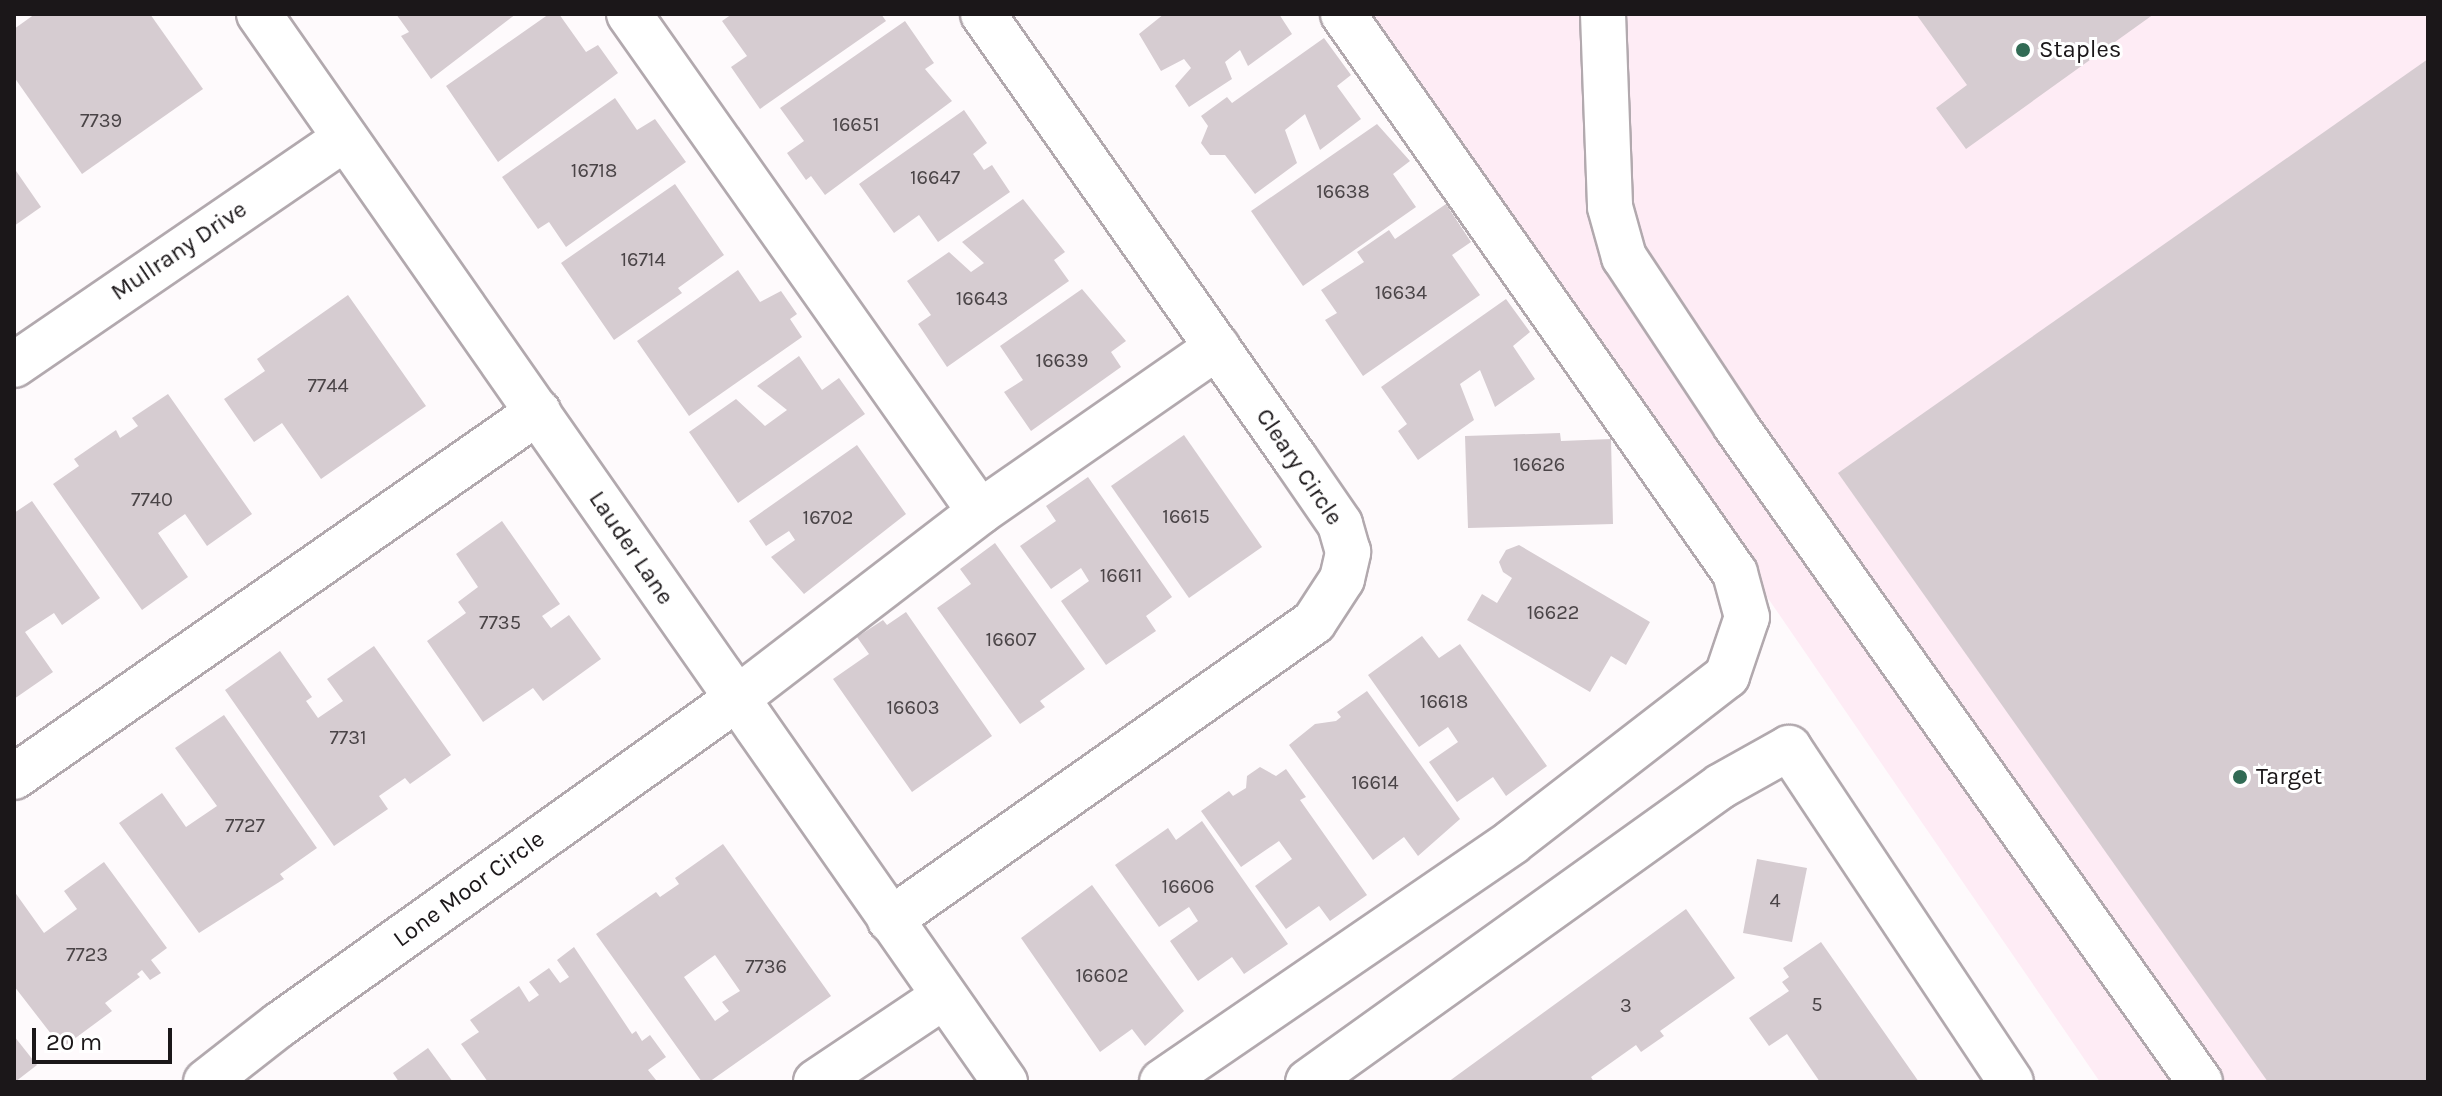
<!DOCTYPE html>
<style>
body{margin:0}
#map{position:relative;width:2442px;height:1096px;overflow:hidden;background:#fefafc;font-family:Karla,sans-serif}
div>[style]{position:absolute}
[style*='--x']{left:calc(var(--x)*1px);top:calc(var(--y)*1px);width:calc(var(--w)*1px);rotate:calc(var(--a)*1deg)}
.built>*{inset:0;background:#feecf5}
.building>*{inset:0;background:#d6ccd1}
.roads{filter:drop-shadow(2px 0 #b2a9ae) drop-shadow(-2px 0 #b2a9ae) drop-shadow(0 2px #b2a9ae) drop-shadow(0 -2px #b2a9ae)}
.minor>*{height:44px;margin:-22px;padding:0 22px;transform-origin:22px;border-radius:22px;background:#fff}
.dots>*{width:22px;height:22px;translate:-50% -50%;box-sizing:border-box;border:4px solid #fff;border-radius:50%}
span{translate:-50% -50%;white-space:nowrap;text-align:center;line-height:1.15;-webkit-text-stroke:6px #fff;paint-order:stroke}
.number-label{font-size:20px;color:#4a4447}
.number-label span{-webkit-text-stroke-width:0}
.poi-label{font-size:24px;color:#1b1719}
.left{translate:0 -50%;text-align:left}
.street-label{font-size:24px;color:#1b1719}
.frame{position:absolute;inset:0;border:16px solid #1b1719;pointer-events:none}
.scale{position:absolute;left:32px;top:1028px;width:140px;height:36px;box-sizing:border-box;border:4px solid #1b1719;border-top:0;padding-left:10px;font-size:24px;line-height:28px;white-space:nowrap;color:#1b1719;-webkit-text-stroke:6px #fff;paint-order:stroke}
</style>
<div id="map">
<div class="built">
<i style="clip-path:polygon(1367px 14px,2428px 14px,2428px 1082px,2100px 1082px)"></i>
</div>
<div class="building">
<i style="clip-path:polygon(35px 14px,150px 14px,203px 89px,82px 174px,14px 77px,14px 29px)"></i>
<i style="clip-path:polygon(396px 14px,516px 14px,431px 79px,401px 36px,409px 32px)"></i>
<i style="clip-path:polygon(549px 14px,559px 14px,586px 52px,598px 45px,618px 73px,498px 162px,446px 86px)"></i>
<i style="clip-path:polygon(732px 14px,881px 14px,886px 21px,760px 109px,731px 67px,747px 56px,722px 21px)"></i>
<i style="clip-path:polygon(1164px 14px,1279px 14px,1292px 34px,1248px 66px,1240px 50px,1225px 62px,1232px 79px,1189px 107px,1175px 86px,1191px 68px,1184px 59px,1161px 71px,1139px 34px)"></i>
<i style="clip-path:polygon(1916px 14px,2154px 14px,1966px 149px,1936px 108px,1967px 85px)"></i>
<i style="clip-path:polygon(905px 21px,934px 63px,925px 69px,952px 101px,825px 195px,811px 176px,806px 180px,787px 153px,804px 141px,780px 108px)"></i>
<i style="clip-path:polygon(1324px 38px,1351px 75px,1337px 86px,1361px 119px,1320px 150px,1305px 114px,1285px 130px,1297px 163px,1255px 194px,1225px 155px,1210px 155px,1201px 143px,1208px 126px,1201px 116px,1227px 97px,1232px 103px)"></i>
<i style="clip-path:polygon(2428px 59px,2428px 1082px,2268px 1082px,1838px 473px)"></i>
<i style="clip-path:polygon(615px 98px,637px 130px,655px 119px,686px 162px,566px 247px,549px 222px,538px 229px,502px 177px)"></i>
<i style="clip-path:polygon(964px 110px,987px 143px,973px 154px,984px 170px,992px 165px,1010px 192px,938px 242px,919px 215px,894px 233px,859px 184px)"></i>
<i style="clip-path:polygon(1377px 124px,1410px 161px,1393px 174px,1416px 207px,1303px 286px,1251px 211px)"></i>
<i style="clip-path:polygon(14px 168px,41px 207px,14px 226px)"></i>
<i style="clip-path:polygon(675px 184px,724px 255px,678px 288px,682px 293px,614px 340px,561px 263px)"></i>
<i style="clip-path:polygon(1023px 199px,1065px 252px,1054px 260px,1069px 281px,947px 367px,918px 324px,931px 315px,907px 281px,949px 252px,971px 272px,984px 263px,962px 242px)"></i>
<i style="clip-path:polygon(1446px 204px,1471px 242px,1452px 255px,1480px 295px,1363px 376px,1325px 320px,1337px 313px,1321px 290px,1364px 262px,1357px 252px,1389px 230px,1395px 239px)"></i>
<i style="clip-path:polygon(738px 270px,760px 302px,781px 291px,797px 314px,790px 319px,802px 337px,689px 416px,637px 341px)"></i>
<i style="clip-path:polygon(1082px 289px,1126px 341px,1111px 352px,1121px 367px,1031px 431px,1004px 392px,1023px 380px,1000px 346px)"></i>
<i style="clip-path:polygon(348px 295px,426px 406px,321px 479px,282px 423px,254px 442px,224px 399px,265px 371px,257px 359px)"></i>
<i style="clip-path:polygon(1506px 299px,1530px 332px,1513px 346px,1535px 379px,1495px 407px,1480px 370px,1460px 384px,1474px 420px,1418px 460px,1398px 431px,1407px 424px,1381px 387px)"></i>
<i style="clip-path:polygon(799px 356px,822px 390px,839px 378px,865px 414px,738px 503px,689px 432px,736px 399px,765px 426px,787px 410px,757px 386px)"></i>
<i style="clip-path:polygon(168px 394px,252px 514px,207px 546px,185px 514px,158px 533px,188px 577px,142px 610px,53px 484px,79px 466px,74px 459px,116px 430px,120px 438px,138px 426px,132px 418px)"></i>
<i style="clip-path:polygon(1560px 433px,1561px 441px,1611px 439px,1613px 524px,1468px 528px,1465px 436px)"></i>
<i style="clip-path:polygon(1184px 435px,1262px 547px,1189px 598px,1111px 486px)"></i>
<i style="clip-path:polygon(857px 445px,906px 514px,804px 594px,771px 557px,795px 540px,789px 531px,766px 546px,749px 521px)"></i>
<i style="clip-path:polygon(1088px 477px,1172px 597px,1146px 616px,1156px 631px,1106px 665px,1061px 601px,1089px 581px,1081px 568px,1051px 589px,1020px 546px,1056px 521px,1046px 506px)"></i>
<i style="clip-path:polygon(32px 501px,100px 598px,62px 625px,54px 613px,25px 632px,53px 672px,14px 699px,14px 513px)"></i>
<i style="clip-path:polygon(502px 521px,560px 604px,542px 616px,551px 628px,569px 615px,601px 659px,543px 701px,533px 688px,483px 722px,427px 641px,466px 613px,458px 602px,478px 587px,456px 554px)"></i>
<i style="clip-path:polygon(995px 543px,1085px 669px,1040px 701px,1045px 707px,1020px 724px,937px 608px,971px 584px,960px 569px)"></i>
<i style="clip-path:polygon(1519px 545px,1650px 622px,1626px 665px,1611px 656px,1590px 692px,1467px 620px,1482px 594px,1497px 603px,1512px 578px,1503px 572px,1499px 562px,1506px 550px)"></i>
<i style="clip-path:polygon(906px 612px,992px 736px,912px 792px,833px 679px,869px 654px,857px 637px,883px 620px,887px 625px)"></i>
<i style="clip-path:polygon(1422px 636px,1439px 658px,1460px 644px,1547px 766px,1506px 796px,1493px 777px,1457px 802px,1429px 762px,1458px 742px,1448px 727px,1419px 747px,1368px 675px)"></i>
<i style="clip-path:polygon(374px 646px,451px 755px,410px 784px,405px 778px,379px 796px,388px 809px,334px 846px,225px 690px,280px 651px,312px 697px,306px 701px,318px 718px,343px 701px,327px 679px)"></i>
<i style="clip-path:polygon(1367px 691px,1460px 819px,1418px 856px,1404px 837px,1373px 860px,1289px 745px,1315px 724px,1336px 721px,1341px 717px,1337px 712px)"></i>
<i style="clip-path:polygon(224px 715px,317px 848px,280px 874px,284px 879px,199px 933px,119px 823px,162px 793px,186px 827px,217px 806px,175px 748px)"></i>
<i style="clip-path:polygon(1260px 767px,1276px 776px,1286px 769px,1306px 797px,1300px 800px,1367px 895px,1330px 921px,1319px 906px,1286px 929px,1255px 886px,1292px 859px,1279px 841px,1241px 867px,1201px 811px,1229px 791px,1233px 796px,1246px 788px,1247px 776px)"></i>
<i style="clip-path:polygon(1202px 821px,1288px 944px,1244px 974px,1232px 957px,1198px 981px,1170px 941px,1198px 921px,1189px 907px,1159px 927px,1115px 865px,1168px 828px,1176px 840px)"></i>
<i style="clip-path:polygon(evenodd,723px 844px,831px 996px,709px 1082px,702px 1082px,596px 934px,656px 892px,660px 897px,679px 884px,675px 878px,723px 844px,715px 955px,740px 991px,722px 1002px,729px 1011px,715px 1021px,684px 977px,715px 955px)"></i>
<i style="clip-path:polygon(1757px 859px,1807px 868px,1792px 942px,1743px 933px)"></i>
<i style="clip-path:polygon(104px 862px,167px 948px,151px 960px,161px 973px,150px 980px,142px 970px,137px 974px,140px 977px,105px 1003px,112px 1011px,62px 1048px,14px 986px,14px 891px,44px 933px,77px 909px,64px 891px)"></i>
<i style="clip-path:polygon(1092px 885px,1184px 1011px,1145px 1046px,1132px 1029px,1100px 1052px,1021px 938px)"></i>
<i style="clip-path:polygon(1686px 909px,1735px 978px,1660px 1031px,1664px 1036px,1641px 1052px,1636px 1045px,1591px 1077px,1594px 1082px,1448px 1082px)"></i>
<i style="clip-path:polygon(1821px 942px,1919px 1082px,1820px 1082px,1787px 1034px,1769px 1046px,1749px 1018px,1789px 991px,1782px 982px,1789px 977px,1783px 968px)"></i>
<i style="clip-path:polygon(574px 947px,632px 1034px,636px 1031px,642px 1041px,650px 1035px,666px 1057px,648px 1070px,656px 1080px,488px 1082px,461px 1044px,479px 1032px,470px 1020px,519px 986px,529px 1002px,539px 995px,529px 982px,549px 968px,560px 983px,569px 977px,557px 960px)"></i>
<i style="clip-path:polygon(14px 1036px,37px 1065px,15px 1082px,14px 1082px)"></i>
<i style="clip-path:polygon(428px 1048px,453px 1082px,399px 1082px,393px 1073px)"></i>
</div>
<div class="roads">
<div class="minor">
<i style="--x:259;--y:14;--w:1303;--a:55.07"></i>
<i style="--x:629;--y:14;--w:609;--a:54.82"></i>
<i style="--x:1603;--y:14;--w:193;--a:87.9"></i>
<i style="--x:1610;--y:207;--w:52;--a:74.4"></i>
<i style="--x:1624;--y:257;--w:201;--a:56.5"></i>
<i style="--x:1735;--y:425;--w:805;--a:54.71"></i>
<i style="--x:14;--y:365;--w:400;--a:-34.4"></i>
<i style="--x:14;--y:777;--w:639;--a:-34.86"></i>
<i style="--x:890;--y:920;--w:518;--a:-35.1"></i>
<i style="--x:1314;--y:622;--w:51;--a:-56.9"></i>
<i style="--x:1342;--y:579;--w:28;--a:-77"></i>
<i style="--x:1348;--y:552;--w:29;--a:-106"></i>
<i style="--x:1340;--y:524;--w:78;--a:-124.5"></i>
<i style="--x:1296;--y:460;--w:545;--a:-125.06"></i>
<i style="--x:206;--y:1082;--w:93;--a:-38"></i>
<i style="--x:279;--y:1025;--w:560;--a:-35.48"></i>
<i style="--x:735;--y:700;--w:309;--a:-37.5"></i>
<i style="--x:980;--y:512;--w:289;--a:-34.8"></i>
<i style="--x:816;--y:1082;--w:153;--a:-33.8"></i>
<i style="--x:1162;--y:1082;--w:424;--a:-34.4"></i>
<i style="--x:1512;--y:842;--w:272;--a:-37.7"></i>
<i style="--x:1727;--y:676;--w:62;--a:-71.3"></i>
<i style="--x:1747;--y:617;--w:46;--a:-105.3"></i>
<i style="--x:1735;--y:573;--w:683;--a:-125.04"></i>
<i style="--x:1308;--y:1082;--w:508;--a:-35.63"></i>
<i style="--x:1721;--y:786;--w:78;--a:-29.2"></i>
<i style="--x:1789;--y:748;--w:401;--a:56.4"></i>
</div>
</div>
<div class="dots">
<i style="left:2023px;top:50px;background:#316b55"></i>
<i style="left:2240px;top:777px;background:#316b55"></i>
</div>
<div class="number-label">
<span style="left:101px;top:120px">7739</span>
<span style="left:856px;top:124px">16651</span>
<span style="left:594px;top:170px">16718</span>
<span style="left:935px;top:177px">16647</span>
<span style="left:1343px;top:191px">16638</span>
<span style="left:643px;top:259px">16714</span>
<span style="left:1401px;top:292px">16634</span>
<span style="left:982px;top:298px">16643</span>
<span style="left:1062px;top:360px">16639</span>
<span style="left:328px;top:385px">7744</span>
<span style="left:1539px;top:464px">16626</span>
<span style="left:152px;top:499px">7740</span>
<span style="left:1186px;top:516px">16615</span>
<span style="left:828px;top:517px">16702</span>
<span style="left:1121px;top:575px">16611</span>
<span style="left:1553px;top:612px">16622</span>
<span style="left:500px;top:622px">7735</span>
<span style="left:1011px;top:639px">16607</span>
<span style="left:1444px;top:701px">16618</span>
<span style="left:913px;top:707px">16603</span>
<span style="left:348px;top:737px">7731</span>
<span style="left:1375px;top:782px">16614</span>
<span style="left:245px;top:825px">7727</span>
<span style="left:1188px;top:886px">16606</span>
<span style="left:1775px;top:900px">4</span>
<span style="left:87px;top:954px">7723</span>
<span style="left:766px;top:966px">7736</span>
<span style="left:1102px;top:975px">16602</span>
<span style="left:1817px;top:1004px">5</span>
<span style="left:1626px;top:1005px">3</span>
</div>
<div class="poi-label">
<span class="left" style="left:2039px;top:50px">Staples</span>
<span class="left" style="left:2256px;top:777px">Target</span>
</div>
<div class="street-label">
<span style="left:179px;top:251px;rotate:-34deg">Mullrany Drive</span>
<span style="left:1299px;top:467px;rotate:56deg">Cleary Circle</span>
<span style="left:631px;top:548px;rotate:56deg">Lauder Lane</span>
<span style="left:469px;top:889px;rotate:-36deg">Lone Moor Circle</span>
</div>
<div class="frame"></div>
<div class="scale">20 m</div>
</div>
